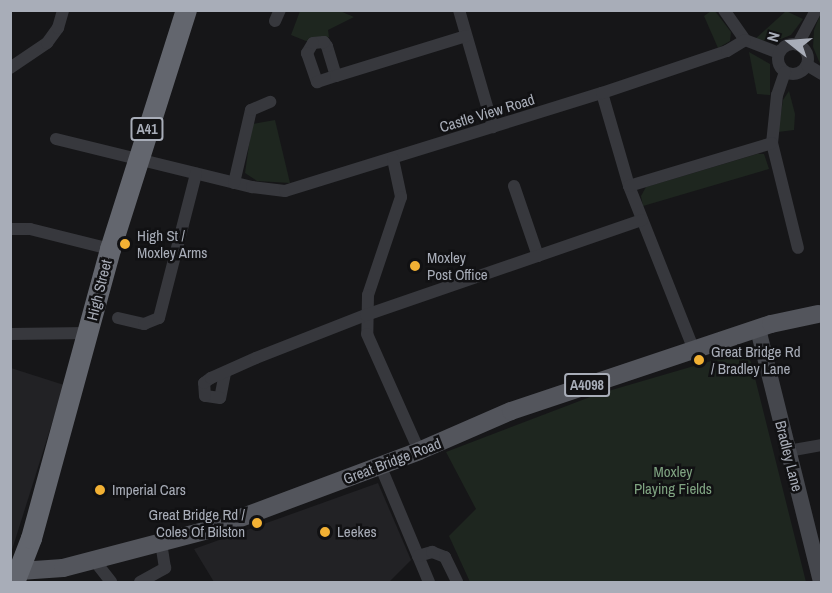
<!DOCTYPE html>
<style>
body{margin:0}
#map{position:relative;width:832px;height:593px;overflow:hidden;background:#161618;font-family:"Archivo Narrow",sans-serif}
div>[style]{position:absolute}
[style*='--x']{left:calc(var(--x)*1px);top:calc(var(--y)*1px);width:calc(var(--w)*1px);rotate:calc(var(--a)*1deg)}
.built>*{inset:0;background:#222225}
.green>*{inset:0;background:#1e261f}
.street>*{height:12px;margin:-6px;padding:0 6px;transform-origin:6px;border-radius:6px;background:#37383d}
.street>.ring{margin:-6px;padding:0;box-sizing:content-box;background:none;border:12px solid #37383d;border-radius:50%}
.secondary>*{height:16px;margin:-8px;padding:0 8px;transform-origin:8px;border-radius:8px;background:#45474d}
.primary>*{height:18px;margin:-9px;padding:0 9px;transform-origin:9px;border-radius:9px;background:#53555c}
.highway>*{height:21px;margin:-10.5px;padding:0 10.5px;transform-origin:10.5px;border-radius:10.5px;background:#63666e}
.dots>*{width:16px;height:16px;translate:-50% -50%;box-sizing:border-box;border:3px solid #111113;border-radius:50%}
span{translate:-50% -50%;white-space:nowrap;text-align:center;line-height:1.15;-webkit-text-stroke:5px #111113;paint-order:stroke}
.shield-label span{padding:2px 4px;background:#111113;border:2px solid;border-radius:4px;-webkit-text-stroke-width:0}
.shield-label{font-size:14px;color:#a8adb8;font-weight:700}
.street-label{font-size:15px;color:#a8adb8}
.poi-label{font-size:15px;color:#a8adb8}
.left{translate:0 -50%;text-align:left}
.right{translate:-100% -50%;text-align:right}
.park-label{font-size:15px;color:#7fa381}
.frame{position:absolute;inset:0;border:12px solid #a8adb8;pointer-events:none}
.north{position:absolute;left:760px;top:12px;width:60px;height:60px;-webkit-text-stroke:4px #111113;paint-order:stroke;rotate:287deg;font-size:16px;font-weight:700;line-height:24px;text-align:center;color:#a8adb8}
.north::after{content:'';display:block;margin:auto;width:21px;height:27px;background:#a8adb8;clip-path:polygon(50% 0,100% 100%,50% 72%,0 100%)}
</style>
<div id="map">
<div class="built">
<i style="clip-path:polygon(11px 368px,64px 385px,11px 553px)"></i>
<i style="clip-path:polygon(378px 483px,411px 560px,389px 582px,214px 582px,194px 549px)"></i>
</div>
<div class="green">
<i style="clip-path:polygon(300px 11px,340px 11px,354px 17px,328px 30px,329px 37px,306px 41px,291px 35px)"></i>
<i style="clip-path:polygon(711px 11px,715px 11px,731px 32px,730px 41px,718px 48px,704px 16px)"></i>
<i style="clip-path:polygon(786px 11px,803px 19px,791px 35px,776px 41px,754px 40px)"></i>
<i style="clip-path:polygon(821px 13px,821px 66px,813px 47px,814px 30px)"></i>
<i style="clip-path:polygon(749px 52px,770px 64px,770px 95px,757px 94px)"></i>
<i style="clip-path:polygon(789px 91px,795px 114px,794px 130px,778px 132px,783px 100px)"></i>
<i style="clip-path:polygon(275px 120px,290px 183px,257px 181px,245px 173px,252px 124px)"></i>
<i style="clip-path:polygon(757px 154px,764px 154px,769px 169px,643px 206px,641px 196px,646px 187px)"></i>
<i style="clip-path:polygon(742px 352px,751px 362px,806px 582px,470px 582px,449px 536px,476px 509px,446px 452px,598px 394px)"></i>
</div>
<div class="street">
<i style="--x:459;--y:10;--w:122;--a:73.8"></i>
<i style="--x:724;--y:10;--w:37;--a:55"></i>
<i style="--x:745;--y:40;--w:36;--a:21"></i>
<i style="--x:275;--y:21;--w:12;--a:-66"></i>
<i class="ring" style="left:778px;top:44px;width:18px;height:18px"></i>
<i style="--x:798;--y:44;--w:38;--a:-62"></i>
<i style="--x:807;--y:65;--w:17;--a:31"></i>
<i style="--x:10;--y:68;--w:45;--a:-34"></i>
<i style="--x:47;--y:43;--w:19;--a:-54"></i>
<i style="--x:58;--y:28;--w:19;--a:-74"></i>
<i style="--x:785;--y:72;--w:24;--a:109"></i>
<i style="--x:777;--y:95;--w:48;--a:95.9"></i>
<i style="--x:772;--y:143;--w:108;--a:76.1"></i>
<i style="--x:336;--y:76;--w:31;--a:-107"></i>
<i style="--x:327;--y:46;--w:5;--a:-127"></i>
<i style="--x:324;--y:42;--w:11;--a:175"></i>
<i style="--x:313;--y:43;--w:12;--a:121"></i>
<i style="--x:307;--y:53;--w:31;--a:71"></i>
<i style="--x:317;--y:82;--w:20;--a:-18"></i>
<i style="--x:336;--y:76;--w:136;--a:-17.1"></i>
<i style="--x:602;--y:93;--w:97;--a:73.8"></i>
<i style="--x:629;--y:186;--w:176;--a:68.4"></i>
<i style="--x:56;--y:139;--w:202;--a:13.8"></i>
<i style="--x:252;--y:187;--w:33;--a:7"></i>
<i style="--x:285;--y:191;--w:332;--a:-17.2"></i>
<i style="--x:602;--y:93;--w:132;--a:-18.6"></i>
<i style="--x:727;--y:51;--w:21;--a:-31"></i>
<i style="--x:393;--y:159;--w:39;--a:78"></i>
<i style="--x:401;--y:197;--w:103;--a:108.6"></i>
<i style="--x:368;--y:295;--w:39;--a:91"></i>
<i style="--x:367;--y:334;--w:128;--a:66"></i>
<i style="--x:234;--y:183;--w:75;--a:-76.9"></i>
<i style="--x:251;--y:110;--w:21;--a:-23"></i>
<i style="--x:514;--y:186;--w:74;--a:71.1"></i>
<i style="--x:629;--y:186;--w:149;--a:-16.7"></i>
<i style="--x:10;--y:229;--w:20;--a:0"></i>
<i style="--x:30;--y:229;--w:82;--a:14"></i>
<i style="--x:118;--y:318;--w:27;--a:13"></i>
<i style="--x:144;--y:324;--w:16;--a:-22"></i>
<i style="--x:159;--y:318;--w:149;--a:-75.6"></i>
<i style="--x:10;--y:334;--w:78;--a:-0.7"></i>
<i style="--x:225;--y:373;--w:25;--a:101"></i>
<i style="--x:220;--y:398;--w:15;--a:-172"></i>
<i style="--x:205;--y:396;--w:13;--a:-94"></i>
<i style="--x:204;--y:383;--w:9;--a:-36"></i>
<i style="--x:211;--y:378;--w:49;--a:-24"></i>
<i style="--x:256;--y:358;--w:118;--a:-21.4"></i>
<i style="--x:366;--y:315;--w:292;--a:-19"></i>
<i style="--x:788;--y:451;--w:35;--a:-10"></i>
<i style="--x:380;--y:465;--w:127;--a:67.3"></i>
<i style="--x:418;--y:556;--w:15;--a:-16"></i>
<i style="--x:432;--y:552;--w:14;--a:21"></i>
<i style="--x:445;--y:557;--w:28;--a:64"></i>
<i style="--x:94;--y:560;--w:28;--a:52"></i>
<i style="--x:140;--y:582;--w:29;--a:-29"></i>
<i style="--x:165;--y:568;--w:26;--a:-99"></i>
</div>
<div class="secondary">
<i style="--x:758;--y:329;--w:261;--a:76"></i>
</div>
<div class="primary">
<i style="--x:20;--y:571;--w:43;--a:-4"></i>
<i style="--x:63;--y:568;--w:150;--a:-14.7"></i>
<i style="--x:208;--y:530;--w:225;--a:-20.5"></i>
<i style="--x:419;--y:451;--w:100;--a:-23.5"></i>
<i style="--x:511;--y:411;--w:274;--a:-18.5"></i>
<i style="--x:771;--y:324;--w:48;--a:-12"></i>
</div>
<div class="highway">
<i style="--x:14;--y:582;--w:47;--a:-68.9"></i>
<i style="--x:31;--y:538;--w:300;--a:-74.7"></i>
<i style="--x:110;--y:249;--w:251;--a:-72.4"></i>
</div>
<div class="dots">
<i style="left:125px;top:244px;background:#f2b134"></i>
<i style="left:415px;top:266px;background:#f2b134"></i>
<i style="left:699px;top:360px;background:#f2b134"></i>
<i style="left:100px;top:490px;background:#f2b134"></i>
<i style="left:257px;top:523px;background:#f2b134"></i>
<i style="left:325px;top:532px;background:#f2b134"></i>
</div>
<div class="shield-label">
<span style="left:147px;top:129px">A41</span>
<span style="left:587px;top:385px">A4098</span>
</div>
<div class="street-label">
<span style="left:487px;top:113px;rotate:-17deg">Castle View Road</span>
<span style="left:99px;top:290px;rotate:-76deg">High Street</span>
<span style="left:789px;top:456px;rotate:76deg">Bradley Lane</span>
<span style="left:392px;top:461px;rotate:-21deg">Great Bridge Road</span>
</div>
<div class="poi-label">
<span class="left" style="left:137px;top:244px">High St /<br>Moxley Arms</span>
<span class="left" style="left:427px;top:266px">Moxley<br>Post Office</span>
<span class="left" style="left:711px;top:360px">Great Bridge Rd<br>/ Bradley Lane</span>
<span class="left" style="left:112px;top:490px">Imperial Cars</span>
<span class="right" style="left:245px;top:523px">Great Bridge Rd /<br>Coles Of Bilston</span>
<span class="left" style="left:337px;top:532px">Leekes</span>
</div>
<div class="park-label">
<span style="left:673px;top:480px">Moxley<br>Playing Fields</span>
</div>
<div class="frame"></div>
<div class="north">N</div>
</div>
